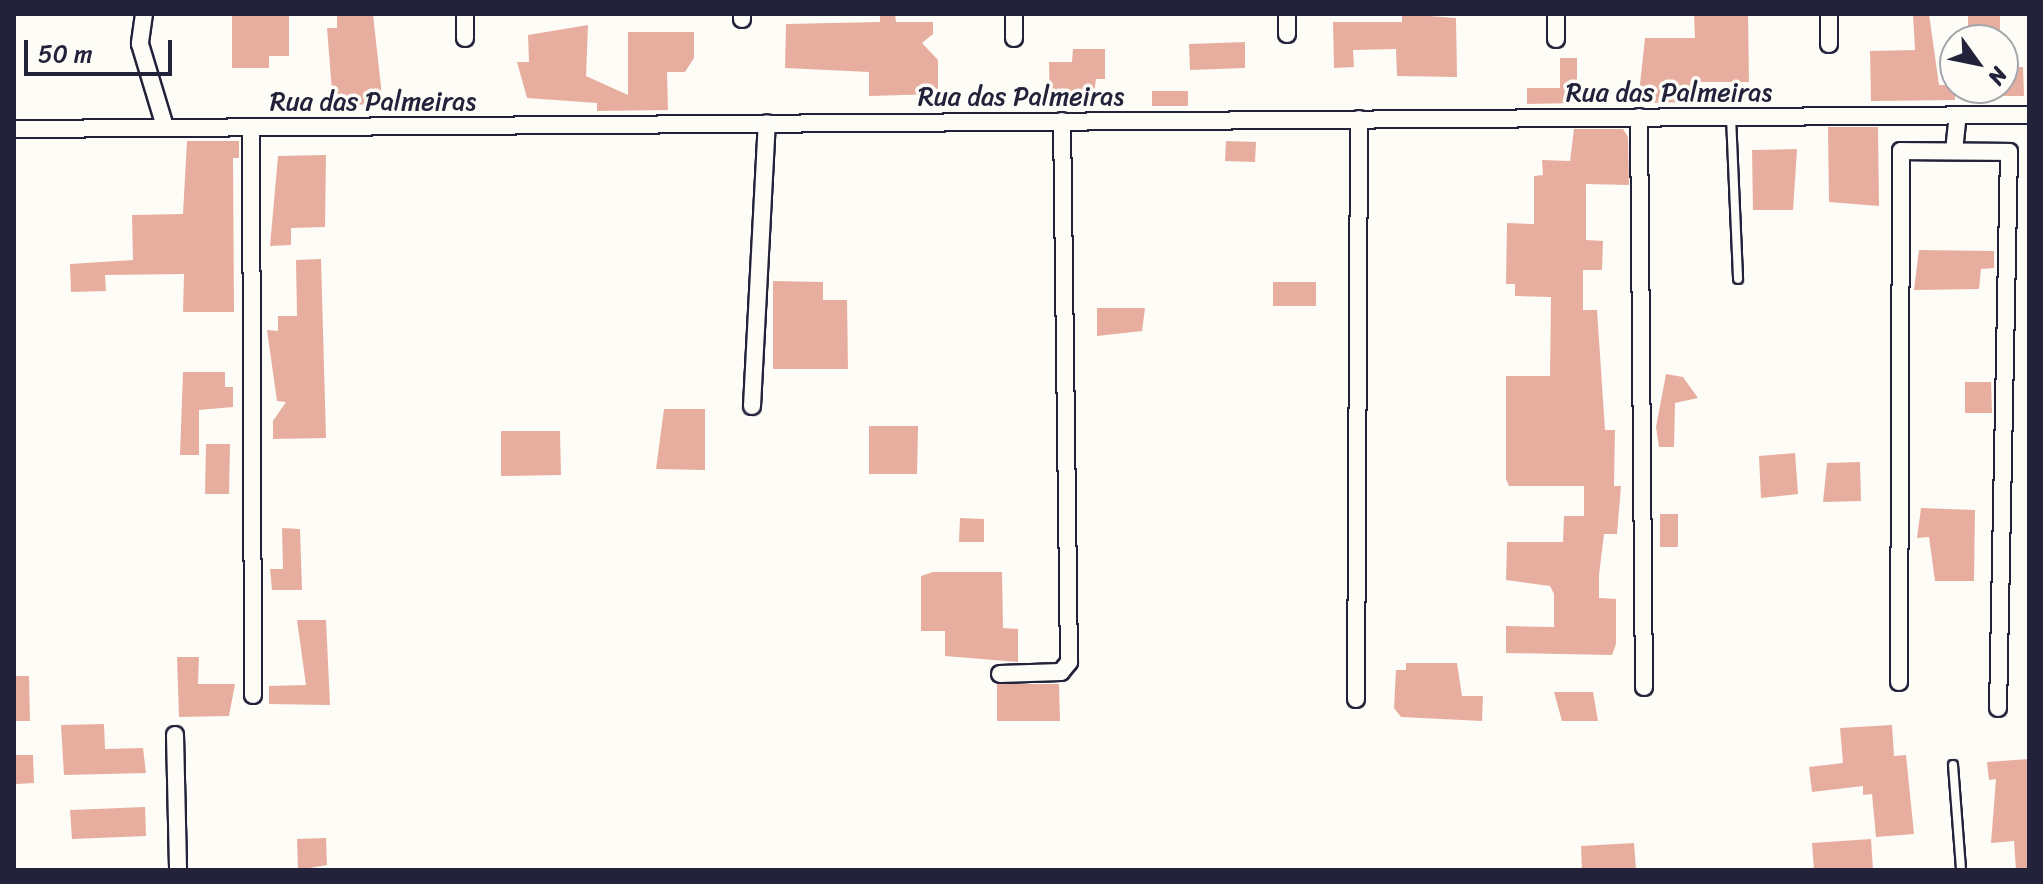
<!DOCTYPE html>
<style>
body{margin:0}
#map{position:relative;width:2043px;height:884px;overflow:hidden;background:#fdfcf7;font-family:Sriracha,sans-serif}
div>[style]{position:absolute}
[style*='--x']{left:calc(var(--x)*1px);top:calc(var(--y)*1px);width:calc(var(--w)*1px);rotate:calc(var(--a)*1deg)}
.building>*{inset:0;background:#e7ae9f}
.roads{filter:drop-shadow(2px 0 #22223b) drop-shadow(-2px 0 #22223b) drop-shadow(0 2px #22223b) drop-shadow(0 -2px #22223b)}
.lane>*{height:8px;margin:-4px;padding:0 4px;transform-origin:4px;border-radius:4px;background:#fdfcf7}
.street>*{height:16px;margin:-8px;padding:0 8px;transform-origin:8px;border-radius:8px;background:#fdfcf7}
span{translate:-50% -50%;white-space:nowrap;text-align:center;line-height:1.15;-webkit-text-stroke:7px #fdfcf7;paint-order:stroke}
.street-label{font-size:26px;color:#22223b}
.frame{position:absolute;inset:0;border:16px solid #22223b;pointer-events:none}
.north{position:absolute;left:1939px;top:24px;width:80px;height:80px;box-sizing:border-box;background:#fdfcf7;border:2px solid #a5a5ac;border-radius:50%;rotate:123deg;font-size:22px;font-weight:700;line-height:32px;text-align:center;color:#22223b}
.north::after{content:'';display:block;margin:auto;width:28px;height:36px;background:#22223b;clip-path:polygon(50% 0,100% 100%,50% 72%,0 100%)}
.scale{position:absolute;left:24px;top:40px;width:148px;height:36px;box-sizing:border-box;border:4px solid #22223b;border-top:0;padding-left:10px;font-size:24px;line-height:28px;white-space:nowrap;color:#22223b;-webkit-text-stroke:6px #fdfcf7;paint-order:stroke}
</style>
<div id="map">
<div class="building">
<i style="clip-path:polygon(232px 14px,289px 14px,289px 56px,269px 56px,269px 68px,232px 68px)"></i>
<i style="clip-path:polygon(337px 14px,373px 14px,383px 105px,333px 104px,327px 28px,337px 28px)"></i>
<i style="clip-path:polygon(880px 14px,895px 14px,896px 22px,933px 22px,933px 34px,922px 43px,938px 60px,938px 94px,869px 96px,869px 72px,785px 68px,786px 24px,880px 22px)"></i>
<i style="clip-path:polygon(1402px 14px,1456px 18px,1457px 77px,1397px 76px,1396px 49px,1353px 50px,1354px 67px,1334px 68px,1333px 22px,1402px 22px)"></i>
<i style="clip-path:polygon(1694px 14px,1748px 14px,1749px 82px,1695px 82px,1695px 102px,1638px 103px,1645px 38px,1695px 38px)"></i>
<i style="clip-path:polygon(1913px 14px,1929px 14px,1939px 85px,1955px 85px,1955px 100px,1871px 101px,1870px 51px,1915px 50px)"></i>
<i style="clip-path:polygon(2000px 14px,2000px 39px,1968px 30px,1968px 15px)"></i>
<i style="clip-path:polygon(588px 25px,586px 76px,628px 95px,628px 32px,694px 32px,694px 58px,685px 72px,667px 72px,668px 110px,597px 111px,597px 103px,527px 98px,517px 62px,529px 62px,528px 35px)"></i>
<i style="clip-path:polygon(1245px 42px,1245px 68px,1190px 70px,1189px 44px)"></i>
<i style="clip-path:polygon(1073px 49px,1105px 49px,1105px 79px,1096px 79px,1093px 103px,1050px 102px,1049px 62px,1072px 62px)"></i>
<i style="clip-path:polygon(1560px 58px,1577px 58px,1577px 103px,1527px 104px,1527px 88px,1560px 88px)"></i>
<i style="clip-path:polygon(2003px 67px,2023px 67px,2024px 96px,2003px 96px)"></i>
<i style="clip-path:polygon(1152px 91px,1188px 91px,1188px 106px,1152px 106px)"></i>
<i style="clip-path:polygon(1828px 127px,1878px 127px,1879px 206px,1829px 202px)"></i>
<i style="clip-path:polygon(1574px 129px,1623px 129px,1628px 137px,1629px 185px,1586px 184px,1586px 240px,1603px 241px,1602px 270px,1583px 270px,1583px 310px,1597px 310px,1605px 430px,1615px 430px,1614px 486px,1621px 486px,1617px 534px,1604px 534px,1599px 575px,1599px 598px,1616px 599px,1616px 644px,1612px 655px,1506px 653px,1506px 626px,1554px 627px,1554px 594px,1550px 586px,1506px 580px,1507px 542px,1563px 542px,1564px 516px,1584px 516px,1584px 486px,1509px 486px,1506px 479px,1506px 376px,1550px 376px,1551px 297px,1515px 296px,1515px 284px,1506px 284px,1507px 223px,1534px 224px,1534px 176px,1543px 175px,1542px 160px,1570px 161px)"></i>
<i style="clip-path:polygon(187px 141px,239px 141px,239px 158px,233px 158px,234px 312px,183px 312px,184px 274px,105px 275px,106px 291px,71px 292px,70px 264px,133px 260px,132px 215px,183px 214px)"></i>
<i style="clip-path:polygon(1226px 141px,1256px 142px,1255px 162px,1225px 161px)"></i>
<i style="clip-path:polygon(1797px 149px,1793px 210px,1753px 210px,1752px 150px)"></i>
<i style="clip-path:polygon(326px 155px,325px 227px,291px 228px,291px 245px,270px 246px,278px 156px)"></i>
<i style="clip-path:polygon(1919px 250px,1994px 251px,1994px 268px,1981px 269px,1979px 289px,1914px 290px)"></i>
<i style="clip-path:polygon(321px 259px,326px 438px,273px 439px,273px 421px,286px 402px,277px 401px,267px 330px,278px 331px,278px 316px,297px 316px,296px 260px)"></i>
<i style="clip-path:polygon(773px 281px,823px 282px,823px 300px,847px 300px,848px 369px,773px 369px)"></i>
<i style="clip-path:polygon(1273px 282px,1316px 282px,1316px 306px,1273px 306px)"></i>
<i style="clip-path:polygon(1097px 308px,1145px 308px,1142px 331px,1097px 336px)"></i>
<i style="clip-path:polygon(183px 372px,225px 372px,225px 387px,233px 387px,233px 407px,199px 410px,199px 455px,180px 455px)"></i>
<i style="clip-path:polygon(1666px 374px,1683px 377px,1698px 398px,1675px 403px,1674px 447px,1659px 447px,1656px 427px)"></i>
<i style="clip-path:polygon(1965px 382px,1991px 382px,1992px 413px,1965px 413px)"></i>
<i style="clip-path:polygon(664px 409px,705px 409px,705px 470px,656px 469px)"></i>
<i style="clip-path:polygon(869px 426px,918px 426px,917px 474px,869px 474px)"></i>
<i style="clip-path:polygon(501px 431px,560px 431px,561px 475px,501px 476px)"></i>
<i style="clip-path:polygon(206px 444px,230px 444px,229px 494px,205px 494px)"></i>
<i style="clip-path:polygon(1795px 453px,1798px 494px,1761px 498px,1759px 456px)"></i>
<i style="clip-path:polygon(1860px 462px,1861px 501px,1823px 502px,1827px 463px)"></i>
<i style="clip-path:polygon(1921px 508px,1975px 510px,1974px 581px,1935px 581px,1929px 537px,1917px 538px)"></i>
<i style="clip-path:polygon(1660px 514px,1678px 514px,1678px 547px,1660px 547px)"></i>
<i style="clip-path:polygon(960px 518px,984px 519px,984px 542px,959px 542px)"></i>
<i style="clip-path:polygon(282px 528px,300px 529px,302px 590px,272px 590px,270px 569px,283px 569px)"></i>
<i style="clip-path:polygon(933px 572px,1002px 572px,1003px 628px,1018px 629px,1018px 662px,945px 656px,945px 631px,921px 631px,921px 576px)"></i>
<i style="clip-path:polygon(297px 620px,326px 620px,330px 705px,269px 704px,269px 686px,306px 685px)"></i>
<i style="clip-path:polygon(177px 657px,199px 657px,198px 684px,235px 684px,229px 716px,179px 717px)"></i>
<i style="clip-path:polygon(1406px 663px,1457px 663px,1462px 696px,1483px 696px,1482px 721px,1401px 717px,1394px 708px,1396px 670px,1406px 670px)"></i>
<i style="clip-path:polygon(14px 676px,29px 676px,30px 721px,14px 721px)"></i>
<i style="clip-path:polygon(997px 684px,1059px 684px,1060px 721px,997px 721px)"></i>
<i style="clip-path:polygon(1554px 692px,1593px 692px,1598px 721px,1562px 721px)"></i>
<i style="clip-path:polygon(104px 724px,105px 749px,143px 748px,146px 773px,64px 775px,61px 725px)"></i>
<i style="clip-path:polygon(1892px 725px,1894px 756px,1906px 755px,1914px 834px,1876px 837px,1872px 794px,1863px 795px,1863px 786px,1812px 792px,1809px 767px,1843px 763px,1840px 728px)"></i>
<i style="clip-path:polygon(15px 755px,33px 755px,34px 783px,16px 784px)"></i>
<i style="clip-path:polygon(2029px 759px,2029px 870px,2016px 870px,2014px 841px,1991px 843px,1996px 779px,1989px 780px,1987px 762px)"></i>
<i style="clip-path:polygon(145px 807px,146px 836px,72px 839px,70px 810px)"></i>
<i style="clip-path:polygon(326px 838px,327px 865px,298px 870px,297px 839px)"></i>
<i style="clip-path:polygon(1871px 839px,1873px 870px,1814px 870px,1812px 843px)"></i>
<i style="clip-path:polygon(1634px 843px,1636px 870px,1582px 870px,1581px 846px)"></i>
</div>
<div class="roads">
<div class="lane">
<i style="--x:1731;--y:117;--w:162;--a:87.5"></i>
<i style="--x:1953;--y:765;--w:105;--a:85.6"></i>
</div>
<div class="street">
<i style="--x:144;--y:14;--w:30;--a:98"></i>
<i style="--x:140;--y:44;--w:87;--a:73.2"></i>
<i style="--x:465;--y:14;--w:24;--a:90"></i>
<i style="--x:742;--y:14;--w:5;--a:90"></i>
<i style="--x:1287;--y:14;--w:20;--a:90"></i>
<i style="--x:1556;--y:14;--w:25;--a:90"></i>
<i style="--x:1014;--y:38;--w:24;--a:-90"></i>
<i style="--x:1829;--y:44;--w:30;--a:-90"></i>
<i style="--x:1639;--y:117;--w:570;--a:89.5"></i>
<i style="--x:251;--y:127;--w:568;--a:89.8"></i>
<i style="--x:14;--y:129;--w:2015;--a:-0.4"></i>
<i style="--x:1954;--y:151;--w:36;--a:-84"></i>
<i style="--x:752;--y:406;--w:283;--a:-87"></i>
<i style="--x:1000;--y:674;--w:61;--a:-1.9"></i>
<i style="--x:1061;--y:672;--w:13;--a:-51"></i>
<i style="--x:1069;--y:662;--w:541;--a:-90.74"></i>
<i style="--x:1899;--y:682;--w:531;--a:-89.78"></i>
<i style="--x:1901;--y:151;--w:108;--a:0.5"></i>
<i style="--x:2009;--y:152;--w:556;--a:91.13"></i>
<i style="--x:1356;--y:699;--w:580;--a:-89.7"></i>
<i style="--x:175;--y:735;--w:135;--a:88.7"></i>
</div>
</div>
<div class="street-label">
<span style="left:1669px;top:93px">Rua das Palmeiras</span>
<span style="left:1021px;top:97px">Rua das Palmeiras</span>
<span style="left:373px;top:102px">Rua das Palmeiras</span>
</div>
<div class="frame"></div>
<div class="north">N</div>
<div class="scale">50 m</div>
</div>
